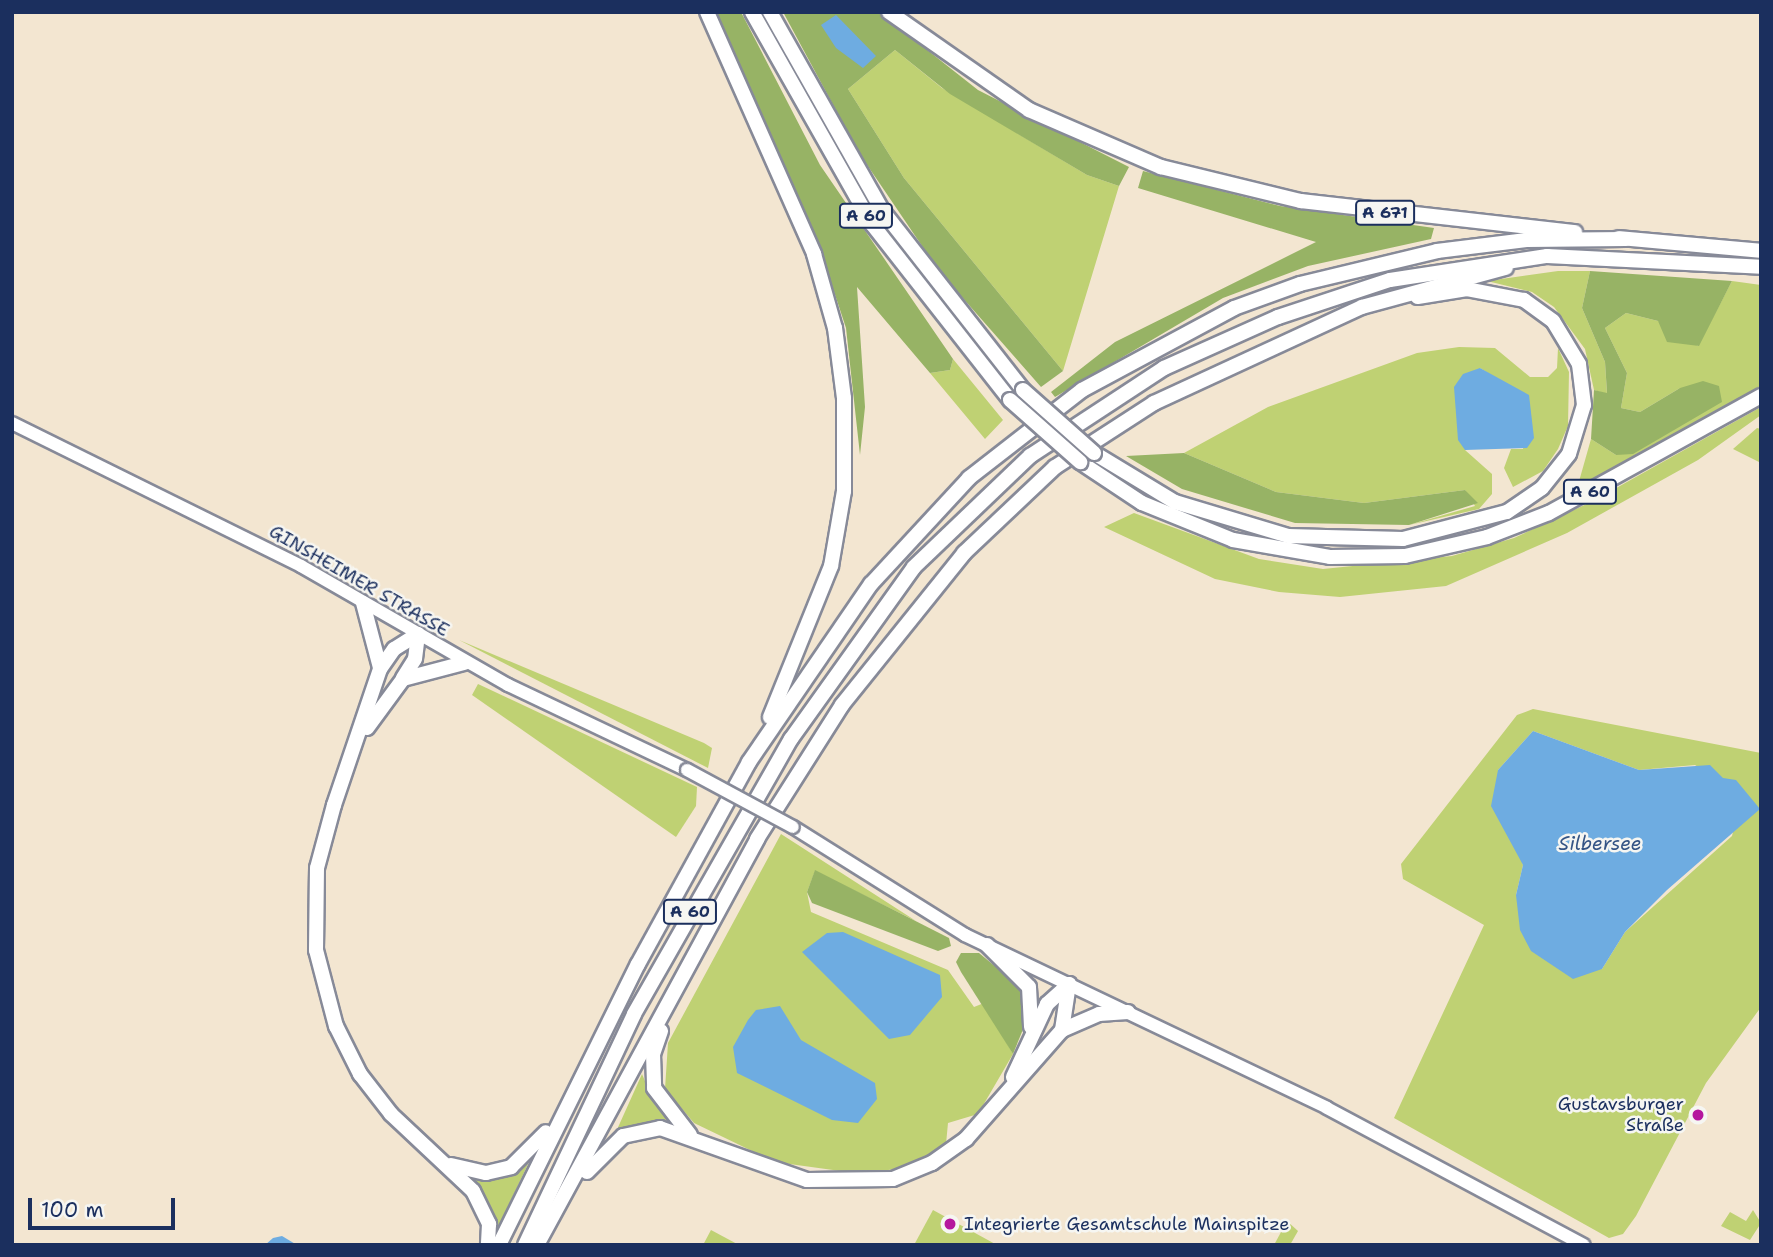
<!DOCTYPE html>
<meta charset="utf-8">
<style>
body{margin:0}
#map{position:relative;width:1773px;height:1257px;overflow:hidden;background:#f3e6d1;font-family:"Shantell Sans",sans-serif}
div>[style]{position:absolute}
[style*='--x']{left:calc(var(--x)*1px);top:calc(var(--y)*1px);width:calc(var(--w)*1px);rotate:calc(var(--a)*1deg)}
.green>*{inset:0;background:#bfd173}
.forest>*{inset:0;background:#97b365}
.water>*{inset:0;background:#6eace1}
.roads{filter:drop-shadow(2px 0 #878a98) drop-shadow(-2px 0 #878a98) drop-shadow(0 2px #878a98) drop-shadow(0 -2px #878a98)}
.major>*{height:12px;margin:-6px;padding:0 6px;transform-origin:6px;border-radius:6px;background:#fff}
.highway>*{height:14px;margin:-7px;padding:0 7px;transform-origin:7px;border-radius:7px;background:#fff}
.bridges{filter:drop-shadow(2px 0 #878a98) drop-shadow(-2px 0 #878a98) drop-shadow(0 2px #878a98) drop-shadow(0 -2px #878a98)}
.major-bridge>*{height:12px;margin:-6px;padding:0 6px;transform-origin:6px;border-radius:6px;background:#fff}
.highway-bridge>*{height:14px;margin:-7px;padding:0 7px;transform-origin:7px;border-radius:7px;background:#fff}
.dots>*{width:19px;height:19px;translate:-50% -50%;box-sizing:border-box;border:4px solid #f6f6f2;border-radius:50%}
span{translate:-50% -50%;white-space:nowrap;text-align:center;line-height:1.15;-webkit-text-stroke:5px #f6f6f2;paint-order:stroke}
.shield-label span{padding:2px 5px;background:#f6f6f2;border:2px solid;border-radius:5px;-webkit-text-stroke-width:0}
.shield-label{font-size:16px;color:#1b2f5e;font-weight:700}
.street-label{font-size:18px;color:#1b2f5e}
.poi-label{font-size:18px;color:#1b2f5e}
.right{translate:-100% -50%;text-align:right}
.left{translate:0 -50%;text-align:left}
.water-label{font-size:19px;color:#345485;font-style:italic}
.frame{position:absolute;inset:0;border:14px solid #1b2f5e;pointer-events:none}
.scale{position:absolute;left:28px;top:1198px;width:147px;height:32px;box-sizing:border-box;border:4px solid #1b2f5e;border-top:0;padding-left:9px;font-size:21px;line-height:24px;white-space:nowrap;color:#1b2f5e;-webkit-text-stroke:5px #f6f6f2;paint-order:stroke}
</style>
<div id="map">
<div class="green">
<i style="clip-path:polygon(895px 50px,942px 88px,1087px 175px,1119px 186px,1063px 371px,904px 178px,848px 89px)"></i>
<i style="clip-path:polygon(1558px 271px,1590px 271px,1582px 308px,1605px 362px,1607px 394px,1594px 390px,1585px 349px,1554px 307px,1532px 292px,1487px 281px)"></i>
<i style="clip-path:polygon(1732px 281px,1761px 285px,1761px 388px,1576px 492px,1591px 439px,1616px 455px,1680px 388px,1640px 412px,1621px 408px,1627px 373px,1605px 328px,1626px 313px,1658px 321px,1698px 346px)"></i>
<i style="clip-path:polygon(1459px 347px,1495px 348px,1530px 377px,1548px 377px,1557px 368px,1558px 348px,1569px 372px,1568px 426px,1558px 449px,1543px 471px,1513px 487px,1504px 468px,1511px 449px,1523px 449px,1529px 399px,1480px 368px,1465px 450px,1492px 474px,1492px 494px,1479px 509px,1409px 525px,1475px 506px,1465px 490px,1364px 503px,1276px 492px,1184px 453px,1268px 407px,1417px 353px)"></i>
<i style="clip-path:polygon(953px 359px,1003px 420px,985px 439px,930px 373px,950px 370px)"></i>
<i style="clip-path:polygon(1761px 407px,1761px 415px,1698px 460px,1567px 533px,1446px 586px,1340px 597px,1279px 592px,1215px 579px,1104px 527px,1134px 513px,1259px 559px,1323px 569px,1452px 556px,1514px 538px,1593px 501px)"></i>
<i style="clip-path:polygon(1757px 428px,1761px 429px,1761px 463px,1733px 449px)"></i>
<i style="clip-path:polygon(459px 640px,704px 743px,712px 748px,708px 768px)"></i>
<i style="clip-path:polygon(478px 684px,697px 787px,696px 806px,676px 837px,472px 695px)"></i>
<i style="clip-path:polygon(evenodd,1533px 709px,1761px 753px,1761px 1007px,1706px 1083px,1636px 1216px,1623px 1234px,1609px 1238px,1394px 1118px,1484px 925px,1403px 879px,1401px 864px,1517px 715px,1533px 709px,1533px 731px,1639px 770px,1695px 765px,1742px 794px,1732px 836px,1625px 932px,1602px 969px,1516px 895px,1523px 865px,1498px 770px,1533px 731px)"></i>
<i style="clip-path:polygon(781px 834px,916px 921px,815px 871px,807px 892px,811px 912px,948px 970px,974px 1007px,984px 1003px,1013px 1054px,978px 1114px,948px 1123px,946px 1144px,908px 1167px,862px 1174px,775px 1162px,694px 1123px,665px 1089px,668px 1043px)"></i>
<i style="clip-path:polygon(642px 1074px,655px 1105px,677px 1128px,653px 1122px,615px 1134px)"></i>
<i style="clip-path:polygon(529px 1162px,496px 1232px,489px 1206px,459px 1172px,510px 1174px)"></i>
<i style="clip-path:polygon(933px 1210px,997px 1245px,914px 1245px)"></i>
<i style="clip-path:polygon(1753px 1210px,1761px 1223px,1750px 1240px,1721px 1226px,1730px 1212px,1746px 1221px)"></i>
<i style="clip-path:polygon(1287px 1221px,1298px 1231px,1290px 1245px,1274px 1245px)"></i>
<i style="clip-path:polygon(711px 1230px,739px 1245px,703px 1245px)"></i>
</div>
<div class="forest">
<i style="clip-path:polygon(714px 12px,741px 12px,820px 165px,953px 359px,950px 370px,930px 373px,857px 287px,865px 407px,860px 455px,846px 328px,823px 258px)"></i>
<i style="clip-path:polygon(783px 12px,879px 12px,978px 90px,1129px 167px,1119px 186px,1087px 175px,950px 94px,895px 50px,848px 89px,904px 178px,1063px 371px,1041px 387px,939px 271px,859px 153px)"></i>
<i style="clip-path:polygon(1143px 171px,1280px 206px,1434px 228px,1431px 239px,1308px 266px,1223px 298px,1055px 397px,1051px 392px,1115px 342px,1316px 242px,1138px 188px)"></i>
<i style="clip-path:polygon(1590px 271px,1732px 281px,1699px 346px,1667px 342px,1658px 321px,1626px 313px,1605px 328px,1627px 373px,1621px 408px,1640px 412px,1680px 388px,1703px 381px,1719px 386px,1722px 402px,1633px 454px,1616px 455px,1591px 439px,1594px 390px,1607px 393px,1605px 362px,1582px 308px)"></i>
<i style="clip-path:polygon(1184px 453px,1276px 492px,1364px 503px,1465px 490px,1478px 503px,1409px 525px,1295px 523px,1182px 489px,1126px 456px)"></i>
<i style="clip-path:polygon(815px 870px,949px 938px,951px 946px,938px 951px,812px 903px,807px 892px)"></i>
<i style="clip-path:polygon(961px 953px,979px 953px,1020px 987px,1026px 1022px,1013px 1054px,961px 972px,956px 962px)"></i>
</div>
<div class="water">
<i style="clip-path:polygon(836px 15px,876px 56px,863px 68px,836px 48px,821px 25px)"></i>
<i style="clip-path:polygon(1480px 368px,1529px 395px,1534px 438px,1527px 448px,1465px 450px,1458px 440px,1454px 387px,1463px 374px)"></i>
<i style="clip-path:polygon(1533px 731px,1639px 770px,1710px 765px,1723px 778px,1736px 780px,1760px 809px,1667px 890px,1625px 932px,1602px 969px,1573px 979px,1531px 951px,1520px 930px,1516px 895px,1523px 865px,1491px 806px,1498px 770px)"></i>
<i style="clip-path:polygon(843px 932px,940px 975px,942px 997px,910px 1035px,889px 1039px,802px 952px,827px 933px)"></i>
<i style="clip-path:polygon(780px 1006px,801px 1040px,875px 1083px,877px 1099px,858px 1123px,832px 1120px,737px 1073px,733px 1047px,748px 1020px,756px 1010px)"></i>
<i style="clip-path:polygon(282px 1236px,297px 1245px,265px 1245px,273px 1238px)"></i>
</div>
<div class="roads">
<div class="major">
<i style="--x:12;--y:423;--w:322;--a:26.3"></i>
<i style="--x:301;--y:566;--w:239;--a:29.9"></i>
<i style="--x:508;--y:685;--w:198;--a:25.4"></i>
<i style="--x:793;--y:827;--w:203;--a:32.1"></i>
<i style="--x:965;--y:935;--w:401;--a:25.5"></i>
<i style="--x:1327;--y:1108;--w:291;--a:28.1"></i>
</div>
<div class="highway">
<i style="--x:707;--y:12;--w:265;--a:66.1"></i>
<i style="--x:814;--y:254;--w:77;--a:74.2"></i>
<i style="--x:835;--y:328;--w:71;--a:82.7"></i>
<i style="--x:844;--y:398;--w:93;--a:90"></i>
<i style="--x:844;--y:491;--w:76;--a:99.8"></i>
<i style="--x:831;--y:566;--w:163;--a:112"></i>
<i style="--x:752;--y:12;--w:244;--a:60.5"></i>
<i style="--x:872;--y:224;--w:224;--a:51.9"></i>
<i style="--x:770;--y:12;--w:227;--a:60.5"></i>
<i style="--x:882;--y:210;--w:229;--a:51.9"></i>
<i style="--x:889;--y:12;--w:171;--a:35"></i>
<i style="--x:1029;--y:110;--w:144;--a:23.4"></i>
<i style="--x:1161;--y:167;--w:144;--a:13.7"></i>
<i style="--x:1301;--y:201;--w:276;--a:6.5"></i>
<i style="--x:1619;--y:238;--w:143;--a:5.2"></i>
<i style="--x:1094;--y:453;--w:95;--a:31.2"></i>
<i style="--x:1175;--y:502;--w:118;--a:16.7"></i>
<i style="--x:1288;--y:536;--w:115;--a:1.5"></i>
<i style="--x:1403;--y:539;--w:107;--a:-14.6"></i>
<i style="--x:1507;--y:512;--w:42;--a:-34.4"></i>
<i style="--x:1542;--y:488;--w:43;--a:-51.5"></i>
<i style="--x:1569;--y:454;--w:51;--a:-73"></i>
<i style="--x:1584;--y:405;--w:41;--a:-97"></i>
<i style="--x:1579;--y:364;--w:50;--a:-121.2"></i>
<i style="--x:1553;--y:321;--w:36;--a:-144"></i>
<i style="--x:1524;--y:300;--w:58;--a:-169.1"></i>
<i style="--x:1467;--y:289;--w:50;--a:170.7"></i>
<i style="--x:1080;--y:462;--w:74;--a:33.5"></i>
<i style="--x:1142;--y:503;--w:98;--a:22.1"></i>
<i style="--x:1233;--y:540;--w:98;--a:9.9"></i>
<i style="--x:1330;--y:557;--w:75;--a:-0.8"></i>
<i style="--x:1405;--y:556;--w:84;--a:-13"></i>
<i style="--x:1487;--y:537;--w:66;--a:-21.2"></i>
<i style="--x:1549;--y:513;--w:242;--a:-28.9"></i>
<i style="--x:363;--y:603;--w:67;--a:75.3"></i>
<i style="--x:418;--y:634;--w:28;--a:148"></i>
<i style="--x:394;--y:649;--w:24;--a:125"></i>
<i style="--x:380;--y:669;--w:144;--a:108.7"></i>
<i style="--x:334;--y:805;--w:65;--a:105.1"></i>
<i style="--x:317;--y:868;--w:82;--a:90.7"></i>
<i style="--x:316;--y:950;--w:79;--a:75.3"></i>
<i style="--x:336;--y:1026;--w:54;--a:63.4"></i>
<i style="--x:360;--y:1074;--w:51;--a:52.2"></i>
<i style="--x:391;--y:1114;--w:112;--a:43.2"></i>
<i style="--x:473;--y:1191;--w:37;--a:64"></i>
<i style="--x:489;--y:1224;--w:21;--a:93"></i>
<i style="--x:403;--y:678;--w:22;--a:-58"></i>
<i style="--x:415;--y:659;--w:25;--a:-83"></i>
<i style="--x:367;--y:728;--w:61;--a:-53.7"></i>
<i style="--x:403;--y:679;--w:63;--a:-14.7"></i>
<i style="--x:987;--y:945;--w:59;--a:45"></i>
<i style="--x:1029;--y:987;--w:40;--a:87.1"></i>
<i style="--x:661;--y:1031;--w:24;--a:109"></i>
<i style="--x:653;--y:1054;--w:34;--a:88"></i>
<i style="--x:654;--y:1088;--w:59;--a:52.5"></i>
<i style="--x:1013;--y:1077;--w:81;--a:-65"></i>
<i style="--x:1047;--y:1004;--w:30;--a:-42"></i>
<i style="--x:1069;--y:984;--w:47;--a:98.7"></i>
<i style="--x:451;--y:1165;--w:36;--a:13"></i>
<i style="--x:486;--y:1173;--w:26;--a:-13"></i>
<i style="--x:511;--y:1167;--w:49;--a:-45"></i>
<i style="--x:587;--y:1172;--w:51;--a:-45"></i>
<i style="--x:623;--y:1136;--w:38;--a:-12"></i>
<i style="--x:660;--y:1128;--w:156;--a:19.5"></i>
<i style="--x:807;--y:1180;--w:86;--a:-0.7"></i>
<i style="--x:893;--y:1179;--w:42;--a:-22.3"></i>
<i style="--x:932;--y:1163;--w:42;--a:-35.2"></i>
<i style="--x:966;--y:1139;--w:145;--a:-48.6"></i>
<i style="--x:1062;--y:1030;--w:40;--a:-23.4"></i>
<i style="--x:1099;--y:1014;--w:29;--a:-4"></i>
<i style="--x:499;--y:1245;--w:313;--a:-63.7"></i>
<i style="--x:638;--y:964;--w:230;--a:-61.2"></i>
<i style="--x:749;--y:762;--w:216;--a:-55.6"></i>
<i style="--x:871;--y:584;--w:144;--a:-47.2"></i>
<i style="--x:969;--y:478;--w:143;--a:-37.9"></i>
<i style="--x:1082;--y:390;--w:173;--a:-28.3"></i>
<i style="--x:1234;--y:308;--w:70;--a:-20"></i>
<i style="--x:1300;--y:284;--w:141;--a:-13.5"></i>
<i style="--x:1437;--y:251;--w:90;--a:-7"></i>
<i style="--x:1526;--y:240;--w:100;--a:-0.6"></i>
<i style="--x:525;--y:1245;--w:255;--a:-64.7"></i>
<i style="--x:634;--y:1014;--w:317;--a:-60.3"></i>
<i style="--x:791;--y:739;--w:211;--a:-54.4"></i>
<i style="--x:914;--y:567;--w:161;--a:-43.7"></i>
<i style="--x:1030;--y:456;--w:160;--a:-33.3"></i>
<i style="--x:1164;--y:368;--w:125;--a:-24.1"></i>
<i style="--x:1278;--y:317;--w:118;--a:-18.3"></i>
<i style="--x:1390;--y:280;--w:159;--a:-8.7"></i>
<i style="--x:1547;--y:256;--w:214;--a:2.9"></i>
<i style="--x:537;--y:1245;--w:462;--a:-61.5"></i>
<i style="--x:757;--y:839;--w:159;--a:-57.6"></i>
<i style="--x:842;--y:705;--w:195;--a:-51.2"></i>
<i style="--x:964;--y:553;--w:125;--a:-43.4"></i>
<i style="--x:1055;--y:467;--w:118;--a:-32.9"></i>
<i style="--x:1154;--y:403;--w:229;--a:-24.8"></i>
<i style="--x:1362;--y:307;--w:149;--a:-15.2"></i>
</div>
</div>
<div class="bridges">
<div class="major-bridge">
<i style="--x:687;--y:770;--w:120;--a:28.3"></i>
</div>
<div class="highway-bridge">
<i style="--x:1023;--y:390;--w:95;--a:41.6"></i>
<i style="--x:1010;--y:400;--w:94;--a:41.5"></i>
</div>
</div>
<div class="dots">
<i style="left:1698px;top:1115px;background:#b5179e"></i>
<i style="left:950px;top:1224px;background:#b5179e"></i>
</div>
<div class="shield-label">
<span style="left:1385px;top:213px">A 671</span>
<span style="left:866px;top:216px">A 60</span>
<span style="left:1590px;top:492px">A 60</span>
<span style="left:690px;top:912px">A 60</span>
</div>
<div class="street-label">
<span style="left:359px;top:581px;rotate:30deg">GINSHEIMER STRASSE</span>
</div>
<div class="poi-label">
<span class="right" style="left:1684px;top:1115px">Gustavsburger<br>Straße</span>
<span class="left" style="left:964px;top:1224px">Integrierte Gesamtschule Mainspitze</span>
</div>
<div class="water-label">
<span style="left:1600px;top:844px">Silbersee</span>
</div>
<div class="frame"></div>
<div class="scale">100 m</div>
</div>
